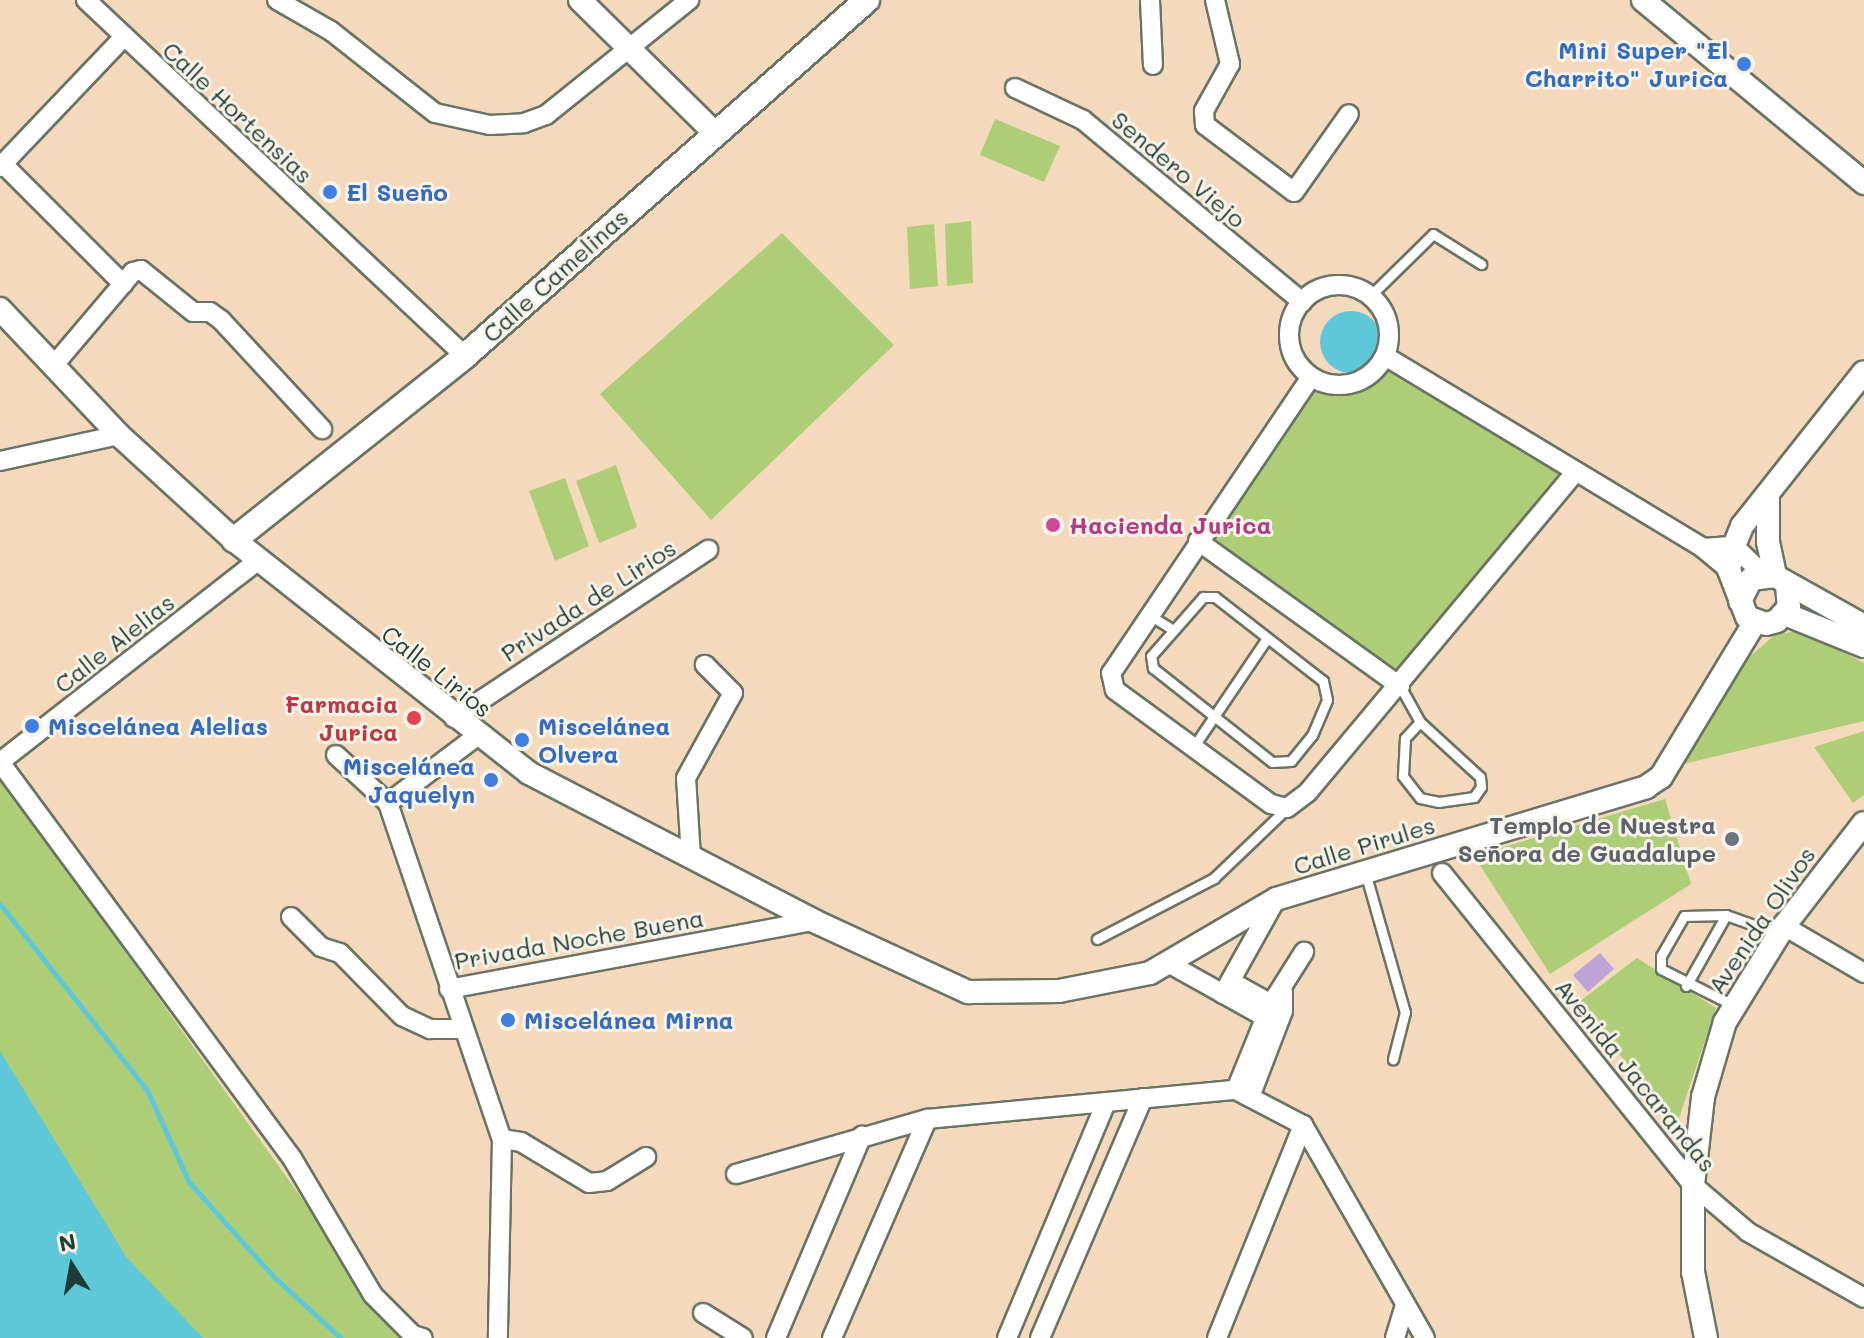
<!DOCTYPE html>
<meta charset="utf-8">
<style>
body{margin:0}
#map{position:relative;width:1864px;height:1338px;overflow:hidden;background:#f4d9bc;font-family:Mali,sans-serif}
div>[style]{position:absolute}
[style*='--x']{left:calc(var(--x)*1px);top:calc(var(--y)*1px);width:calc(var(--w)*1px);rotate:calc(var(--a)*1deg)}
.green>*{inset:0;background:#adce76}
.water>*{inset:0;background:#5ec8d8}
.round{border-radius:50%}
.stream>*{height:5px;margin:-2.5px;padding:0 2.5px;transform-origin:2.5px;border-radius:2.5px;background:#5ec8d8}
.building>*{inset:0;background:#bea4d6}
.roads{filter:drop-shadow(2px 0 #6a7464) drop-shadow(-2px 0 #6a7464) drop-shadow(0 2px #6a7464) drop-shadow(0 -2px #6a7464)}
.service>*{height:9px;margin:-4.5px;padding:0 4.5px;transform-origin:4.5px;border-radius:4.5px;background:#fff}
.minor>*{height:18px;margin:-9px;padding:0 9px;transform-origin:9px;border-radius:9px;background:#fff}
.minor>.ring{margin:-9px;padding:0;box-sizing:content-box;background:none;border:18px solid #fff;border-radius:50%}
.tertiary>*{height:22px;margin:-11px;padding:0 11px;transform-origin:11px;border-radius:11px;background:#fff}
.secondary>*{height:24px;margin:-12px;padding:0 12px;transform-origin:12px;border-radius:12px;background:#fff}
.dots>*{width:22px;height:22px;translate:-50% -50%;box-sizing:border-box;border:4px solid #f7f3e8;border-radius:50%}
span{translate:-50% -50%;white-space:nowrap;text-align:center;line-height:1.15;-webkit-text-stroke:6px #f7f3e8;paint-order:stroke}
.shop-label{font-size:24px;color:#366cbe;font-weight:700}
.right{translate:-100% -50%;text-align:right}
.left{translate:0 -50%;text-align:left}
.street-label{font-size:24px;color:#1f3d34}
.hotel-label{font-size:24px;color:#b23c85;font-weight:700}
.health-label{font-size:24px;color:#be3a42;font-weight:700}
.worship-label{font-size:24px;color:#5b616d;font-weight:700}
.north{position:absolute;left:32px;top:1226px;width:80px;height:80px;-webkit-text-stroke:6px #f7f3e8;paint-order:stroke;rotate:349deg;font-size:22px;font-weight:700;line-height:32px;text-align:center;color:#1f3d34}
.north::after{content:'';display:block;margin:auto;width:28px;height:36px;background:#1f3d34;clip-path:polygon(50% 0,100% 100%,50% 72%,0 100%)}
</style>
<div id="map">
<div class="green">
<i style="clip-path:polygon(995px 119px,1060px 146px,1044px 182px,980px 155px)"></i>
<i style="clip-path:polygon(971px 221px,973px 283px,947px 286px,945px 224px)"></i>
<i style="clip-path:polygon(934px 224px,938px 286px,910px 289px,907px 227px)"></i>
<i style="clip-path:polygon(782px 233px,894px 345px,711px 520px,600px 394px)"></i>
<i style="clip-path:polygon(1392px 370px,1567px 472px,1398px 676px,1207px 540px,1313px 387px,1362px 389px)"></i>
<i style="clip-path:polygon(616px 465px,637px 527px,599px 543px,576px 481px)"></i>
<i style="clip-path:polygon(565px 478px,589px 546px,555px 561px,529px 491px)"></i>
<i style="clip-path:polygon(1802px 630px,1864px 663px,1864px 721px,1679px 765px,1741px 664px,1775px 635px)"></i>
<i style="clip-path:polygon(1864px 731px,1864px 795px,1853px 803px,1814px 747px)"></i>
<i style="clip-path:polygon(0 776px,330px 1238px,425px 1338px,0 1338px)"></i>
<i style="clip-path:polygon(1665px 799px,1691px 884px,1550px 974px,1474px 856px)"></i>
<i style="clip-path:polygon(1637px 958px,1716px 1008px,1676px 1127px,1579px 1002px)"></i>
</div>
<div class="water">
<i class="round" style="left:1320px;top:311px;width:62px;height:62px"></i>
<i style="clip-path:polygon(0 1051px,127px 1258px,203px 1338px,0 1338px)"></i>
</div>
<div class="stream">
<i style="--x:0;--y:904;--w:237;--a:51.7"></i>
<i style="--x:147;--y:1090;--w:101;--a:65.5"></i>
<i style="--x:189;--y:1182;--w:126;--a:48.2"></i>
<i style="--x:273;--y:1276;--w:92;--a:42.4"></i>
</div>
<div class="building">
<i style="clip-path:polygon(1600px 953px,1614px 969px,1588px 992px,1573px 975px)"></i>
</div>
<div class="roads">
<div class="service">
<i style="--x:1371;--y:295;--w:87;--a:-44.5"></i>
<i style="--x:1433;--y:234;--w:57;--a:32"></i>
<i style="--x:1203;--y:597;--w:12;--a:0"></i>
<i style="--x:1215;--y:597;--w:137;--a:37.9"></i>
<i style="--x:1323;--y:681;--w:19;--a:78"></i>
<i style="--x:1327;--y:700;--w:38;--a:113"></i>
<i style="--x:1312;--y:735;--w:33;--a:129"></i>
<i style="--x:1291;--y:761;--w:19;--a:177"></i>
<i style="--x:1272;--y:762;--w:152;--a:-141.7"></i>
<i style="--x:1153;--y:668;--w:12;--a:-99"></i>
<i style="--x:1151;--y:656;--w:79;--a:-48.6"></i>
<i style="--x:1151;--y:616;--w:25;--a:32"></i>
<i style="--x:1400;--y:686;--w:41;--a:60.9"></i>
<i style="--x:1420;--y:722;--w:81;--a:42.5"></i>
<i style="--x:1480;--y:777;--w:10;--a:84"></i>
<i style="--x:1481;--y:787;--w:12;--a:125"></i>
<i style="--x:1474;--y:797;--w:35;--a:172"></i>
<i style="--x:1439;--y:802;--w:19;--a:-168"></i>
<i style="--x:1420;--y:798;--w:28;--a:-128"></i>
<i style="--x:1403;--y:776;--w:38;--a:-87"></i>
<i style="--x:1405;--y:738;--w:22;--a:-47"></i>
<i style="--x:1194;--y:746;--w:130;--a:-55.9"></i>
<i style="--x:1365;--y:872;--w:146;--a:74.1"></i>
<i style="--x:1405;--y:1012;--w:49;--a:104.3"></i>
<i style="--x:1097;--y:939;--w:132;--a:-27.5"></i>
<i style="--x:1214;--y:878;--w:101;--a:-43.8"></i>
<i style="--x:1686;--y:986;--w:81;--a:-60.6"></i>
<i style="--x:1733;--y:1005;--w:80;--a:-153.4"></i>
<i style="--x:1661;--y:969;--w:13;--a:-90"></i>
<i style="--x:1661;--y:956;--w:46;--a:-60.1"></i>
<i style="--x:1684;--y:916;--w:42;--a:-1.4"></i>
<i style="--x:1726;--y:915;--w:56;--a:19.7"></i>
</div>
<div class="minor">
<i style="--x:86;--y:0;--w:520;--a:43.21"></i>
<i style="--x:277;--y:0;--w:62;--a:29.9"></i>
<i style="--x:331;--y:31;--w:132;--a:38.3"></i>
<i style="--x:435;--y:113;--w:56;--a:12.3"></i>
<i style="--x:490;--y:125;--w:34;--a:-3"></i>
<i style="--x:524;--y:123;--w:23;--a:-20"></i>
<i style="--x:546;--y:115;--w:184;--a:-38.8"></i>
<i style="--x:1150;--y:0;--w:65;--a:87.4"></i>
<i style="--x:1215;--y:0;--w:66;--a:76.8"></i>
<i style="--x:1230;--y:64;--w:54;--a:119"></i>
<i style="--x:1204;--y:111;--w:14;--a:86"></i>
<i style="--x:1205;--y:125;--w:111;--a:37"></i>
<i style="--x:1294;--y:192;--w:95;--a:-54.8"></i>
<i style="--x:1015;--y:88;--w:75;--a:25.2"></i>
<i style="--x:1083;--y:120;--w:285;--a:39.7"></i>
<i style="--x:3;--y:164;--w:170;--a:45"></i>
<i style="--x:0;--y:167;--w:178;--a:-46.4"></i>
<i class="ring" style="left:1289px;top:285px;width:82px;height:82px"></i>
<i style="--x:1385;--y:356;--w:371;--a:31.1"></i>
<i style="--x:1703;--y:548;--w:34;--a:40"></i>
<i style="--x:54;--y:365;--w:122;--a:-49.7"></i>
<i style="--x:133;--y:272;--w:8;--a:-14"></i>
<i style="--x:141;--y:270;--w:67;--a:38.9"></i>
<i style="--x:193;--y:312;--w:17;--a:0"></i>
<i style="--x:210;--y:312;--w:14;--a:36"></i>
<i style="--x:221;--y:320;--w:149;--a:47.2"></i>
<i style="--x:1311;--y:377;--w:357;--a:124"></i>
<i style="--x:1111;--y:673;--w:17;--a:77"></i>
<i style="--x:1115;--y:690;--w:193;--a:36.2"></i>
<i style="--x:1271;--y:804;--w:16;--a:14"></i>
<i style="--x:1287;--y:808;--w:26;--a:-37"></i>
<i style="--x:1308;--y:792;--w:417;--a:-50.1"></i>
<i style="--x:0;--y:461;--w:122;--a:-12.3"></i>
<i style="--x:1198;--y:541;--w:249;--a:35.7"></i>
<i style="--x:1703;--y:548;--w:31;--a:-4"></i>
<i style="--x:1734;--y:546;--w:40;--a:44"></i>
<i style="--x:454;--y:718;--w:305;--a:-33.5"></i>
<i style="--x:336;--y:755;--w:71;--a:42.7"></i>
<i style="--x:388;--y:803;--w:355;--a:71.3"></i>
<i style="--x:502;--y:1139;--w:199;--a:91.2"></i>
<i style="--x:0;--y:762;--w:492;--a:53.6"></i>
<i style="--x:292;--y:1158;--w:159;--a:59.4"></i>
<i style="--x:373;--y:1295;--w:57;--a:45"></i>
<i style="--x:413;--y:1335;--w:10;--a:17"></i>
<i style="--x:0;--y:762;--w:326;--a:-38"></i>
<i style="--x:388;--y:803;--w:111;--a:-37"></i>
<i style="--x:691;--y:857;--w:79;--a:-93.6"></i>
<i style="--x:686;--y:778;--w:97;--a:-61.1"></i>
<i style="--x:733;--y:693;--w:40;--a:-135"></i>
<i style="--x:1442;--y:873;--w:400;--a:51.2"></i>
<i style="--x:1693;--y:1185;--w:72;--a:40.5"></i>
<i style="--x:1748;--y:1232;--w:133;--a:29.6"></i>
<i style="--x:291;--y:917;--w:42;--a:45"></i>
<i style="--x:321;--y:947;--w:20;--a:18"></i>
<i style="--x:340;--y:953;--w:88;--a:45.5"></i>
<i style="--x:402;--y:1016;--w:31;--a:25"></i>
<i style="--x:430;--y:1029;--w:32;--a:0"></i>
<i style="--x:1784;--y:926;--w:93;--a:30.4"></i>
<i style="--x:1168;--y:963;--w:125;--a:29.2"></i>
<i style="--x:1232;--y:982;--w:57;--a:29.2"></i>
<i style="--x:449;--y:989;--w:371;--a:-10.6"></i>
<i style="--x:1223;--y:994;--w:109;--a:-60.8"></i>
<i style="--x:1236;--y:1090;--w:93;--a:-67.9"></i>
<i style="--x:1271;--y:1004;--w:62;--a:-57.6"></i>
<i style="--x:1250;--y:1097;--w:92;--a:-69"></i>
<i style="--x:1283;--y:1011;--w:19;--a:-90"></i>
<i style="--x:502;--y:1139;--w:19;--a:9"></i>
<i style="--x:521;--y:1142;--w:79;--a:31.1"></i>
<i style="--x:589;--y:1183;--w:18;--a:-6"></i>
<i style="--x:607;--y:1181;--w:46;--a:-31.6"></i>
<i style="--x:736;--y:1174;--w:199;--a:-16.1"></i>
<i style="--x:927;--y:1119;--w:310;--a:-5.4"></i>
<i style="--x:1236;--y:1090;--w:76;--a:27.6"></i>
<i style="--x:1303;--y:1125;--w:245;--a:60.2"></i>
<i style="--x:703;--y:1313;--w:47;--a:32"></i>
<i style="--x:776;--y:1338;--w:220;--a:-67"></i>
<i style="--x:832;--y:1338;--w:239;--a:-66.5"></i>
<i style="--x:1007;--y:1338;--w:256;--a:-67.2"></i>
<i style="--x:1040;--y:1338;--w:261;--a:-66.8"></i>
<i style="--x:1217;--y:1338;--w:230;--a:-68"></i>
<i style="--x:1395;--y:1338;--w:34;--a:-73"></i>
</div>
<div class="tertiary">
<i style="--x:580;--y:0;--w:188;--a:44.6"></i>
<i style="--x:1643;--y:0;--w:287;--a:39.6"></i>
<i style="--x:0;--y:309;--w:173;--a:46.6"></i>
<i style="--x:119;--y:435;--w:156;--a:42.4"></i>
<i style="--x:234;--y:540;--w:376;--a:38.3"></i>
<i style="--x:529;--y:773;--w:321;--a:27.4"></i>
<i style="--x:814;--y:921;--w:170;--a:24.8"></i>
<i style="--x:968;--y:992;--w:91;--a:-0.6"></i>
<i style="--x:1059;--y:991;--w:93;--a:-11.2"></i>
<i style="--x:1150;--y:973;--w:146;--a:-30.4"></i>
<i style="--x:1276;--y:899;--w:387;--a:-16.8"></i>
<i style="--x:1646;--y:787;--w:18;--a:-34"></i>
<i style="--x:1661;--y:777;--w:181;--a:-58.8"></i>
<i style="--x:1768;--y:495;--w:47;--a:90"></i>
<i style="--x:1768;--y:542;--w:35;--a:78"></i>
<i style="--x:1787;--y:586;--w:21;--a:85"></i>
<i style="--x:1789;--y:607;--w:18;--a:131"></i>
<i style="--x:1777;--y:621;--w:11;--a:165"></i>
<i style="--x:1766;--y:624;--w:20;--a:-160"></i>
<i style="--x:1747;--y:617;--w:50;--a:-111"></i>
<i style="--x:1729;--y:570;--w:25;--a:-78"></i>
<i style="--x:1734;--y:546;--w:22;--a:-68"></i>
<i style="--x:1742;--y:526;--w:196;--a:-51.6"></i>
<i style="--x:1740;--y:601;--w:25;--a:-63"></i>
<i style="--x:1751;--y:579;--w:24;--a:-7"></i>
<i style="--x:1775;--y:576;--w:102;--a:29.3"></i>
<i style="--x:1785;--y:614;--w:85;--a:22.1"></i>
<i style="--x:1706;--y:1338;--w:67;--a:-101.1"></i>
<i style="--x:1693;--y:1272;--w:87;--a:-90"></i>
<i style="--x:1693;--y:1185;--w:89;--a:-83.5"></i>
<i style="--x:1703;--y:1097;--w:78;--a:-73.7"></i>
<i style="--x:1725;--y:1022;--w:113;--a:-58.4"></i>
<i style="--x:1784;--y:926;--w:130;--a:-52.2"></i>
</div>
<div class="secondary">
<i style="--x:234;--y:540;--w:295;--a:-38.5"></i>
<i style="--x:465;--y:356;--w:537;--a:-41.53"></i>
</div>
</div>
<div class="dots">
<i style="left:1744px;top:64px;background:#3f7fe0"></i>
<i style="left:330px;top:192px;background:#3f7fe0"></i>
<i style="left:1053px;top:525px;background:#d1479c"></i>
<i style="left:414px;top:718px;background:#e0444e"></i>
<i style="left:32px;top:726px;background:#3f7fe0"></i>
<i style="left:522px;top:740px;background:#3f7fe0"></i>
<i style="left:491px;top:780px;background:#3f7fe0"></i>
<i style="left:1732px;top:839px;background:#6b7280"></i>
<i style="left:508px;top:1020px;background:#3f7fe0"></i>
</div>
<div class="shop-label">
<span class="right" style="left:1728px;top:64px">Mini Super "El<br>Charrito" Jurica</span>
<span class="left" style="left:346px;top:192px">El Sueño</span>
<span class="left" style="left:48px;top:726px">Miscelánea Alelias</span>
<span class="left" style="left:538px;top:740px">Miscelánea<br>Olvera</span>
<span class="right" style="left:475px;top:780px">Miscelánea<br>Jaquelyn</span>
<span class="left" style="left:524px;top:1020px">Miscelánea Mirna</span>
</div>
<div class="street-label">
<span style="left:238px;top:112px;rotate:43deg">Calle Hortensias</span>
<span style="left:1179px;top:169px;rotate:40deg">Sendero Viejo</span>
<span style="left:555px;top:275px;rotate:-42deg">Calle Camelinas</span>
<span style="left:588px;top:600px;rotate:-33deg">Privada de Lirios</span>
<span style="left:114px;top:643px;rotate:-38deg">Calle Alelias</span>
<span style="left:437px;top:671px;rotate:38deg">Calle Lirios</span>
<span style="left:1364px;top:845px;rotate:-17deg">Calle Pirules</span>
<span style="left:1761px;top:920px;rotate:-56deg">Avenida Olivos</span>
<span style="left:579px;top:939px;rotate:-10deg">Privada Noche Buena</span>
<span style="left:1636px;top:1075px;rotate:51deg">Avenida Jacarandas</span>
</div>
<div class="hotel-label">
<span class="left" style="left:1069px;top:525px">Hacienda Jurica</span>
</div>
<div class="health-label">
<span class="right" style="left:398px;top:718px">Farmacia<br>Jurica</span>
</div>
<div class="worship-label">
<span class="right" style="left:1716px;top:839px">Templo de Nuestra<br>Señora de Guadalupe</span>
</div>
<div class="north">N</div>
</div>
